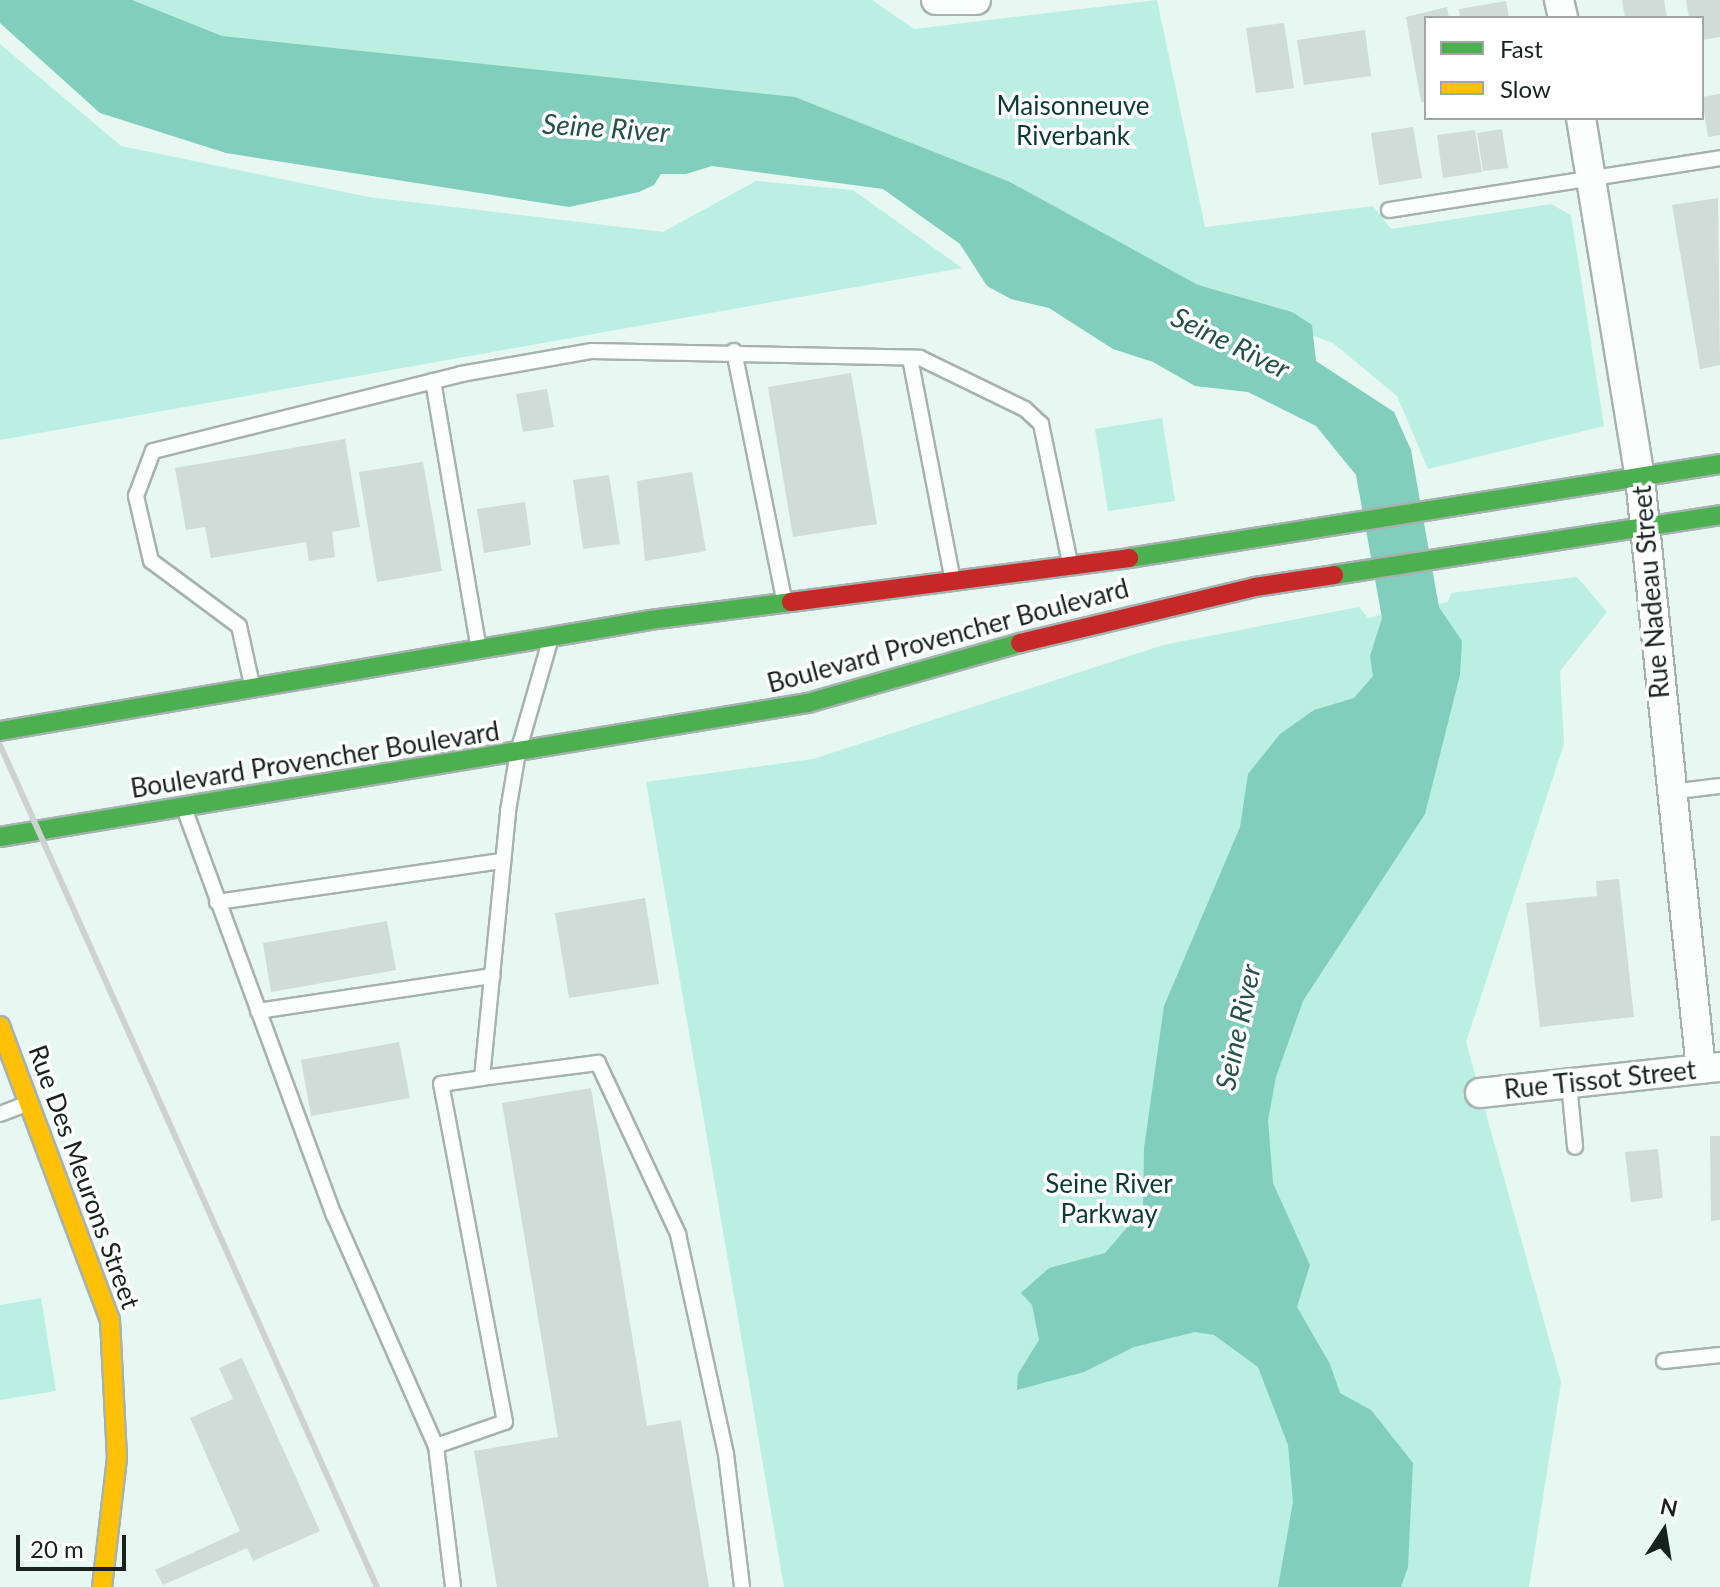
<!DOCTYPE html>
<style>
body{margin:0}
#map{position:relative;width:1720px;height:1587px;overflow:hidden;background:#e7f7f2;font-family:Lato,sans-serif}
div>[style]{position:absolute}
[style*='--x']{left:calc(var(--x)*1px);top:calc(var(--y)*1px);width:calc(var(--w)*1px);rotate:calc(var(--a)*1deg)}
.green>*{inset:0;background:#bbefe2}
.water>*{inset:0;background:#82cebd}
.building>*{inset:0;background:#cfdcd8}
.roads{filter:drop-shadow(2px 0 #a6b2af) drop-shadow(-2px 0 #a6b2af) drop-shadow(0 2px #a6b2af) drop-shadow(0 -2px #a6b2af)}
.lane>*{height:14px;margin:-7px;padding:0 7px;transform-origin:7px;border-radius:7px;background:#fbfefd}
.street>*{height:28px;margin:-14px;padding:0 14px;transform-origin:14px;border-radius:14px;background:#fbfefd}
.fast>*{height:18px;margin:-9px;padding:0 9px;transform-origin:9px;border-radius:9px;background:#4caf50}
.slow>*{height:18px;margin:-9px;padding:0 9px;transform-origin:9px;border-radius:9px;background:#ffc107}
.jam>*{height:18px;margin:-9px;padding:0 9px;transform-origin:9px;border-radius:9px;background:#c62828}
.rail>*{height:6px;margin:-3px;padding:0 3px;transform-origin:3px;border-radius:3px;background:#ced2d2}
span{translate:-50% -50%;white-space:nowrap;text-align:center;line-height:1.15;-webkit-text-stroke:7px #fff;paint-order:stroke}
.park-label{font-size:26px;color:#0b3b32}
.street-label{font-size:26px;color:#17221f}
.water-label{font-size:28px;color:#255248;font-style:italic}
.legend{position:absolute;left:1424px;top:16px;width:280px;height:104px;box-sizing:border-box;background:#fff;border:2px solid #a2a7a5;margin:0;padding:10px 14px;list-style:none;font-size:24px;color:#17221f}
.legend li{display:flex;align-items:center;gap:16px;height:40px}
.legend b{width:40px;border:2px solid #a2a7a5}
.north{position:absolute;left:1624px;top:1491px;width:80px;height:80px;-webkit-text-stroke:6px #fff;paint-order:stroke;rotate:12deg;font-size:22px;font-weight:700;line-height:32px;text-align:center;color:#17221f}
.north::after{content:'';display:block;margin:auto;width:28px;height:36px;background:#17221f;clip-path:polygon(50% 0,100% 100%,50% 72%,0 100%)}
.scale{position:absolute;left:16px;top:1535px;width:110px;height:36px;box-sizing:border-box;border:4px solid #17221f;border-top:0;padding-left:10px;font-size:24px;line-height:28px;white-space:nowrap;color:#17221f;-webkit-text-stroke:6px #fff;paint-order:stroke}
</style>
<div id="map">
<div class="green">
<i style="clip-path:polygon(118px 0,872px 0,914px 29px,1157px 0,1205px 227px,1373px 206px,1391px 229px,1551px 204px,1571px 215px,1604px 426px,1428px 469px,1397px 396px,1333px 343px,1212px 300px,786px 113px,245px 59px)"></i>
<i style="clip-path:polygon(0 44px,121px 146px,369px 197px,663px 232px,756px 181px,853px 190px,962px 268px,0 440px)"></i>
<i style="clip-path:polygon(1162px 418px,1175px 501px,1108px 511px,1095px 429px)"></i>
<i style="clip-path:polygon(1577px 577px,1607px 612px,1560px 671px,1564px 744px,1466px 1042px,1561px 1382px,1529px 1587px,784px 1587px,646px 782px,813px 759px,1163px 645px,1359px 607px,1368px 618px,1448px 602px,1451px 593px)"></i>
<i style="clip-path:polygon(41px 1298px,56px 1391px,0 1400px,0 1305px)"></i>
</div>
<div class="water">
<i style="clip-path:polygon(0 0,132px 0,222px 36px,795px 97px,1010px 182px,1198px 285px,1292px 312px,1312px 325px,1316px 361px,1394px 412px,1411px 450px,1439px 607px,1462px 641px,1460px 675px,1425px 814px,1303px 1001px,1276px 1077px,1268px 1120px,1273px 1183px,1310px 1265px,1297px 1307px,1330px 1364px,1340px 1393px,1371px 1410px,1413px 1463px,1408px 1567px,1401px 1587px,1278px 1587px,1293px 1502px,1288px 1445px,1258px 1367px,1214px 1335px,1195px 1332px,1134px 1347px,1084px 1372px,1017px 1390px,1018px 1374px,1039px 1340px,1032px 1305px,1021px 1293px,1049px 1268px,1105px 1253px,1143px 1209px,1144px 1148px,1164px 1006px,1240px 827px,1248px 774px,1280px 734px,1314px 710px,1354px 698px,1373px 676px,1370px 656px,1382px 618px,1356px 475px,1316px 426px,1248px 392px,1195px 386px,1153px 362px,1113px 349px,1049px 308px,1011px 299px,987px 286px,960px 244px,883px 189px,712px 166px,686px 174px,661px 174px,654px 185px,639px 192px,569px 207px,226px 153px,100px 113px,0 23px)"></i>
</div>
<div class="building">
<i style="clip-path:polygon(1622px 0,1664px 0,1667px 18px,1625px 18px)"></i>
<i style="clip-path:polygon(1686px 0,1720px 0,1720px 37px,1702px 40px,1702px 18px,1689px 18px)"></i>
<i style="clip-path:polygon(1506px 1px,1509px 18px,1460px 18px,1459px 9px)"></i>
<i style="clip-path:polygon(1447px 7px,1449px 18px,1426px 18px,1426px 101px,1421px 102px,1406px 17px)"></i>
<i style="clip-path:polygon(1284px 23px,1294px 88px,1256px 93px,1246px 28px)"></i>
<i style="clip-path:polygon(1365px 30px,1371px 76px,1304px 85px,1297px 40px)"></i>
<i style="clip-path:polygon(1720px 94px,1720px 135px,1708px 137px,1702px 97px)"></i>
<i style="clip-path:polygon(1413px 127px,1422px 178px,1379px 185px,1371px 133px)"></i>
<i style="clip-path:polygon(1502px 129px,1508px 168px,1483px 171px,1477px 133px)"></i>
<i style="clip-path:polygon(1475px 130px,1482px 172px,1443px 178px,1437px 135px)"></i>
<i style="clip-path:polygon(1718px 198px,1720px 365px,1700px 369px,1672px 205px)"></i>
<i style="clip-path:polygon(851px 373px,877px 524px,793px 537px,768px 387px)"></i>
<i style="clip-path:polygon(547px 389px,554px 427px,523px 432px,516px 394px)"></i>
<i style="clip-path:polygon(345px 439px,360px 527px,332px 532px,335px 557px,309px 561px,306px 542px,211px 558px,205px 527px,186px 530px,175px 468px)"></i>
<i style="clip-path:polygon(423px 462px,442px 571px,377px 582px,359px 472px)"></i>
<i style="clip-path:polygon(692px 472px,706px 551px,645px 561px,637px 481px)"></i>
<i style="clip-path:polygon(609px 475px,620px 544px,583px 549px,573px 480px)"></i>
<i style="clip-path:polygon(525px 502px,531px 545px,484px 553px,477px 509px)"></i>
<i style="clip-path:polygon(1619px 879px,1634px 1017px,1540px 1027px,1526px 903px,1597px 896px,1596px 881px)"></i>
<i style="clip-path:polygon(645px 898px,659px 984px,569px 998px,555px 913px)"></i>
<i style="clip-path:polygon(387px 921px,396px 970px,271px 992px,263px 943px)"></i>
<i style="clip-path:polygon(399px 1042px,410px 1098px,311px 1116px,301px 1060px)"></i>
<i style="clip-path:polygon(591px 1088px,647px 1426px,681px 1420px,709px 1587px,497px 1587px,474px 1451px,558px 1437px,502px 1103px)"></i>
<i style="clip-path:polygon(1710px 1136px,1720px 1136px,1720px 1220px,1711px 1221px)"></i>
<i style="clip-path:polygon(1658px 1149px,1663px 1198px,1631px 1202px,1625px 1152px)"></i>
<i style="clip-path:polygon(242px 1358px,320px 1531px,253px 1561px,247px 1548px,163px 1585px,155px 1570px,240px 1531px,190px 1418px,233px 1399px,219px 1368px)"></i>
</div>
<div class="roads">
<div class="lane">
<i style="--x:1389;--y:210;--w:335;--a:-8.9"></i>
<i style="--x:734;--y:351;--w:253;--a:78.6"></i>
<i style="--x:910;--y:358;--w:223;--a:79.1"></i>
<i style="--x:433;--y:381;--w:268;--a:80.3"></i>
<i style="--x:252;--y:685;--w:60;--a:-102.4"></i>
<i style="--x:239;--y:626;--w:109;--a:-143.5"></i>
<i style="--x:151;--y:561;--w:67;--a:-103"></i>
<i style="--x:136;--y:496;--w:48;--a:-69.3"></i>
<i style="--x:153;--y:451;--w:317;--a:-14"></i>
<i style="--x:461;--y:374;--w:133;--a:-10"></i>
<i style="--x:592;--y:351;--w:328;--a:1.2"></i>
<i style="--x:920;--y:358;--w:117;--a:25.9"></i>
<i style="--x:1025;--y:409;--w:22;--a:43"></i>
<i style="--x:1041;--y:424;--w:142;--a:78.2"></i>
<i style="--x:1670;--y:792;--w:50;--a:-6.8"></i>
<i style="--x:184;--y:808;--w:434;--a:69.8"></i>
<i style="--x:334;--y:1215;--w:253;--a:66.2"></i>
<i style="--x:436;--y:1446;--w:73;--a:-19.2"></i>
<i style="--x:505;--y:1422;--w:344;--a:-100.7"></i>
<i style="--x:441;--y:1084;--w:41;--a:-8.3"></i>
<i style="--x:482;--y:1078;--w:268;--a:-84.4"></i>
<i style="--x:508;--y:811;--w:60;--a:-80.4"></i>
<i style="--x:518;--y:752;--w:116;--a:-73.9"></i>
<i style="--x:217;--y:902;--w:289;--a:-8.2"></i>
<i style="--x:258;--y:1011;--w:237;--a:-8.5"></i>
<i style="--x:482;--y:1078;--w:117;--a:-7.4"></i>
<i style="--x:598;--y:1063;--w:189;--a:64.9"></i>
<i style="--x:678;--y:1234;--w:225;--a:77.7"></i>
<i style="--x:726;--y:1454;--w:134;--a:83.1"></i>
<i style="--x:1569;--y:1083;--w:64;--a:84.6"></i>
<i style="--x:0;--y:1114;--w:28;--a:-21"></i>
<i style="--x:1664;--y:1361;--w:56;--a:-6.1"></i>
<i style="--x:436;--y:1446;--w:142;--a:83.1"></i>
</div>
<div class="street">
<i style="--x:936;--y:0;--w:40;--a:0"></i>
<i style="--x:1559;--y:0;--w:18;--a:77"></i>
<i style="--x:1581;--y:118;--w:365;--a:80.7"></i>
<i style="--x:1640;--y:478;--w:594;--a:84.11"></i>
<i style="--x:1480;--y:1093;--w:240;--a:-6.2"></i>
</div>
<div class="fast">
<i style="--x:1129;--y:558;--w:598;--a:-9.04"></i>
<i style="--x:1334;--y:575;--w:391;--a:-8.8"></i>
<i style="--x:0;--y:731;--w:659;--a:-9.69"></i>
<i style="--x:650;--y:620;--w:142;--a:-7.3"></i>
<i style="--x:0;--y:837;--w:819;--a:-9.42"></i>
<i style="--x:808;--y:703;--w:220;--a:-15.8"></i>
</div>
<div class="slow">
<i style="--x:0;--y:1026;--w:314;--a:69.5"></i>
<i style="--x:110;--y:1320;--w:138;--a:87.1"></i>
<i style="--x:117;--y:1458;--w:130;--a:96.6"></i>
</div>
<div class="jam">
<i style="--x:791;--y:602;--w:341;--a:-7.4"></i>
<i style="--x:1020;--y:643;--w:242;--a:-13.4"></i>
<i style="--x:1255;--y:587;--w:80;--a:-8.6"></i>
</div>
</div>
<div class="rail">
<i style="--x:0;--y:745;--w:923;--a:65.88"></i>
</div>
<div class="park-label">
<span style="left:1073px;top:121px">Maisonneuve<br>Riverbank</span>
<span style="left:1109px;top:1199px">Seine River<br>Parkway</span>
</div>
<div class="street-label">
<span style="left:1651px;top:592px;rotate:-95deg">Rue Nadeau Street</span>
<span style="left:948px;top:636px;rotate:-15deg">Boulevard Provencher Boulevard</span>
<span style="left:315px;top:760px;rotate:-9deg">Boulevard Provencher Boulevard</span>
<span style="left:1600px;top:1080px;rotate:-6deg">Rue Tissot Street</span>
<span style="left:84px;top:1177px;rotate:70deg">Rue Des Meurons Street</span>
</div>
<div class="water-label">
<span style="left:606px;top:127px;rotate:4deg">Seine River</span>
<span style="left:1231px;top:342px;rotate:26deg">Seine River</span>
<span style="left:1237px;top:1027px;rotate:-78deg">Seine River</span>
</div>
<ul class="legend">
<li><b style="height:10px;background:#4caf50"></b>Fast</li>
<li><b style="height:10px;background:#ffc107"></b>Slow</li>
</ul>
<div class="north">N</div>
<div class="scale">20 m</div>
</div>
